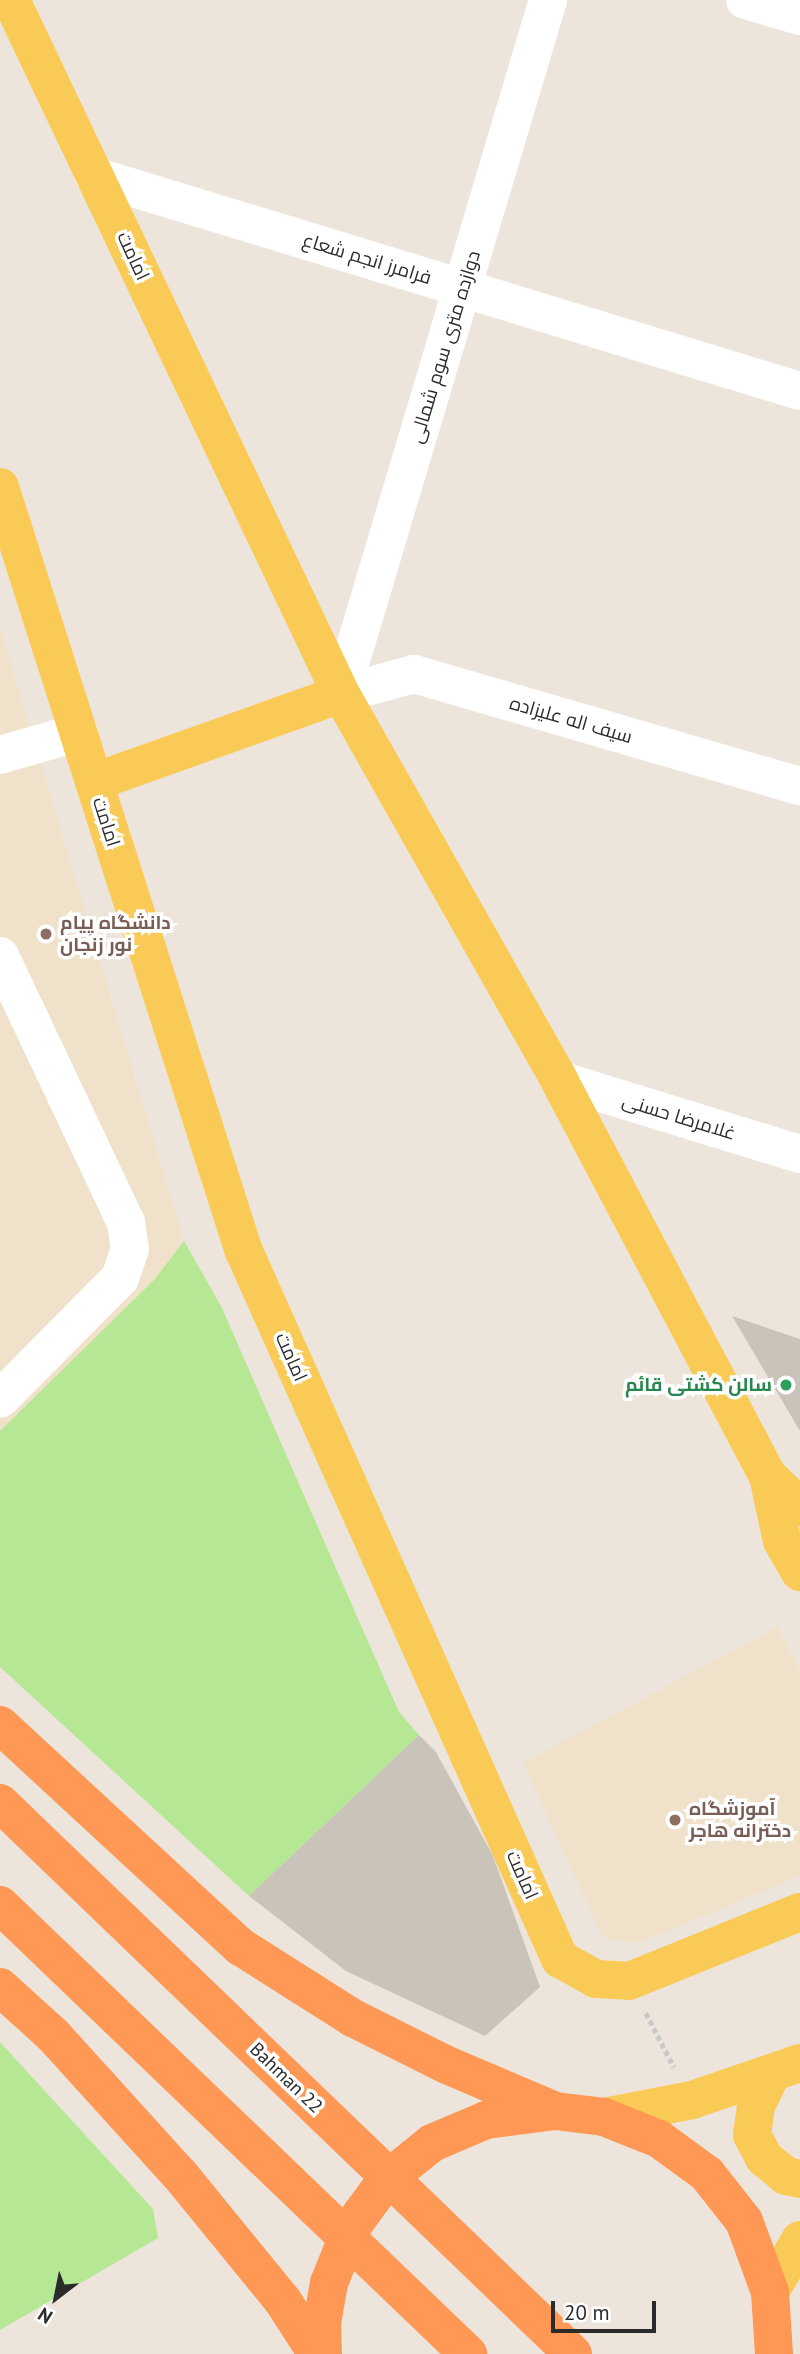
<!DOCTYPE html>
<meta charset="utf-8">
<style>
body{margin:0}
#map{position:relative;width:800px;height:2354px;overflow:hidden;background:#ede5dc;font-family:"PT Sans",Cairo,sans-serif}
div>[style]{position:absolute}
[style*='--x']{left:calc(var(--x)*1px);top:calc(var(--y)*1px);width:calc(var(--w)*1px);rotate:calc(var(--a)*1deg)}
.education>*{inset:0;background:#f0e2ca}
.green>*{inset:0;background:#b5e795}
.building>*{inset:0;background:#c9c3ba}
.path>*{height:4.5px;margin-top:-2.25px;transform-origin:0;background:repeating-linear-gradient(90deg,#c8c8c8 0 5px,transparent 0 8.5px)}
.minor>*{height:38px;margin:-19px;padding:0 19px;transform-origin:19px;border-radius:19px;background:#fff}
.major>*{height:38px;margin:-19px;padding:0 19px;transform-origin:19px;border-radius:19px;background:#f9cb56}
.highway>*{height:38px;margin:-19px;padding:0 19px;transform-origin:19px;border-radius:19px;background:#ff9755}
.dots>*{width:19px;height:19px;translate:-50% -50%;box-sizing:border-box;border:4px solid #fff;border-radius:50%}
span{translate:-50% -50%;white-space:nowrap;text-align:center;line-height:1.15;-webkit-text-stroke:7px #fff;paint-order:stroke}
.street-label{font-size:19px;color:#2b2b2b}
.education-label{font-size:19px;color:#785e54;font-weight:700}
.left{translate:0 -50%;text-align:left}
.leisure-label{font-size:19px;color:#27864d;font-weight:700}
.right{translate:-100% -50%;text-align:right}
.north{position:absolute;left:21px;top:2263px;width:70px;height:70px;-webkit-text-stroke:5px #fff;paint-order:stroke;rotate:212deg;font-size:19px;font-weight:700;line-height:28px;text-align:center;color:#2b2b2b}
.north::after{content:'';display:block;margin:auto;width:24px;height:32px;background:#2b2b2b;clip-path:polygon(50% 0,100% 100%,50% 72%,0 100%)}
.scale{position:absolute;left:551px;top:2301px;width:105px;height:32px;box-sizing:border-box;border:4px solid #2b2b2b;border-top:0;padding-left:9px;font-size:21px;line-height:24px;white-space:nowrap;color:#2b2b2b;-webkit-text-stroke:5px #fff;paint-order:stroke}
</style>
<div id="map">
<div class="education">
<i style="clip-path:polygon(0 628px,184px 1241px,154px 1280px,0 1431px)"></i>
<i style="clip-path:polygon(777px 1627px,800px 1670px,800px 1876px,639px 1943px,603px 1938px,523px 1763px)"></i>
</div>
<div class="green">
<i style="clip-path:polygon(184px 1241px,221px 1306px,399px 1712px,419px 1735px,249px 1896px,0 1667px,0 1431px,154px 1280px)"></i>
<i style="clip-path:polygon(0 2042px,153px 2209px,158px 2238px,0 2330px)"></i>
</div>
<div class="building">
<i style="clip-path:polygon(732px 1316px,800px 1339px,800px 1431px)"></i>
<i style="clip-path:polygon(419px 1735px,436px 1752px,493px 1856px,540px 1987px,485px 2036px,346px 1971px,249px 1896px)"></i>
</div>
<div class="path">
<i style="--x:646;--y:2013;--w:61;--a:62.6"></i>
</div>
<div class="minor">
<i style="--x:745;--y:0;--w:57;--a:16.2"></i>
<i style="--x:94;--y:176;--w:738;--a:16.94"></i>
<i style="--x:341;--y:694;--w:724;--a:-73.39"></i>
<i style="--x:341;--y:694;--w:76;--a:-15.3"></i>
<i style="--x:414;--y:674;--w:402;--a:16.2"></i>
<i style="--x:0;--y:755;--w:82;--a:-16.2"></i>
<i style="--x:0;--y:956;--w:294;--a:64.7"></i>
<i style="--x:126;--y:1222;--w:27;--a:82"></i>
<i style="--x:130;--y:1249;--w:31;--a:109"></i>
<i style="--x:120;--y:1278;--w:170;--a:134.8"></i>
<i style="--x:559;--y:1080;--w:252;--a:17.1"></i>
</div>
<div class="major">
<i style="--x:11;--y:0;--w:768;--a:64.57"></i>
<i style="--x:341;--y:694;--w:443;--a:60.5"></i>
<i style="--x:559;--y:1080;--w:448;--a:62.2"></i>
<i style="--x:768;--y:1476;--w:45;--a:44.1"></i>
<i style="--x:0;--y:487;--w:800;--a:72.31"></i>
<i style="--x:243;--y:1249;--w:778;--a:65.94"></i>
<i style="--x:560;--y:1959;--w:41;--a:29.1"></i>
<i style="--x:596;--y:1979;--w:33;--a:3"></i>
<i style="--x:629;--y:1981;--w:184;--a:-22"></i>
<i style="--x:94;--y:782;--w:262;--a:-19.6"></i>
<i style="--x:768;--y:1476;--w:66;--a:77.8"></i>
<i style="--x:782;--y:1541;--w:36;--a:60"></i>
<i style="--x:770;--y:2077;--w:32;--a:116"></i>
<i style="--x:756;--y:2106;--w:29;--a:98"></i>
<i style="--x:752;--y:2135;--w:26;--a:62"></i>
<i style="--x:764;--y:2158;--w:28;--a:39"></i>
<i style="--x:786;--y:2176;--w:14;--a:12"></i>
<i style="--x:604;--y:2117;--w:90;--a:-10.9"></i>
<i style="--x:692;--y:2100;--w:114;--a:-18.9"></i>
<i style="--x:770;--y:2292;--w:60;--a:-60"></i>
</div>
<div class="highway">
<i style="--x:0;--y:1725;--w:328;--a:42.7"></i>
<i style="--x:241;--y:1947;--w:133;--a:32.4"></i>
<i style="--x:353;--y:2018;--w:105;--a:26.6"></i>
<i style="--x:447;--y:2065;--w:115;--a:23"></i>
<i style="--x:0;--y:1803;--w:795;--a:43.88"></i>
<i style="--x:0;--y:1905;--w:649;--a:43.81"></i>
<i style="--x:0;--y:1987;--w:72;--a:42.2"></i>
<i style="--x:53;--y:2035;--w:190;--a:47.8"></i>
<i style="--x:181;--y:2176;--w:161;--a:50.8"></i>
<i style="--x:283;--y:2301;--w:63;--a:57.3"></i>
<i style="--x:323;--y:2354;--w:31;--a:-92"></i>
<i style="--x:322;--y:2323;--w:41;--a:-80.1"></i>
<i style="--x:329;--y:2283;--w:59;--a:-68.2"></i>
<i style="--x:351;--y:2228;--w:59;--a:-53.9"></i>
<i style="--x:386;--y:2180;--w:59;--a:-38.8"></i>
<i style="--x:432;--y:2143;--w:59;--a:-23.1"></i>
<i style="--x:486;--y:2120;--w:70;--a:-7.4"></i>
<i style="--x:555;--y:2111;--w:49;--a:7"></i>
<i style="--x:604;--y:2117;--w:59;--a:21.8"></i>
<i style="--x:659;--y:2139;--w:59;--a:36.1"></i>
<i style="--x:707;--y:2174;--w:60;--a:51.8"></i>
<i style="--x:744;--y:2221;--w:76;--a:69.9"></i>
<i style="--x:770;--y:2292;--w:62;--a:86.3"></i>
</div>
<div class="dots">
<i style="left:46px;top:934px;background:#8d6e63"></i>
<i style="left:786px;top:1385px;background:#2e9e5b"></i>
<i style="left:675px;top:1820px;background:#8d6e63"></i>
</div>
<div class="street-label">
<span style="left:133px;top:256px;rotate:65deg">امامت</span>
<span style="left:367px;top:259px;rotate:17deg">فرامرز انجم شعاع</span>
<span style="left:445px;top:347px;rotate:-73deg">دوازده متری سوم شمالی</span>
<span style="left:571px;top:720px;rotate:16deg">سیف اله علیزاده</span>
<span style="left:106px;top:822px;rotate:72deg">امامت</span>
<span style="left:679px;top:1117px;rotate:17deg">غلامرضا حسنی</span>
<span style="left:291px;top:1357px;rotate:66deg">امامت</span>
<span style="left:522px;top:1875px;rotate:66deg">امامت</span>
<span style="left:286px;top:2078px;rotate:44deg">Bahman 22</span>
</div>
<div class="education-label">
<span class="left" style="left:60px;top:934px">دانشگاه پیام<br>نور زنجان</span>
<span class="left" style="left:689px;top:1820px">آموزشگاه<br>دخترانه هاجر</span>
</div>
<div class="leisure-label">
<span class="right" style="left:772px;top:1385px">سالن کشتی قائم</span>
</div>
<div class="north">N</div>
<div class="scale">20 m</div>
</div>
